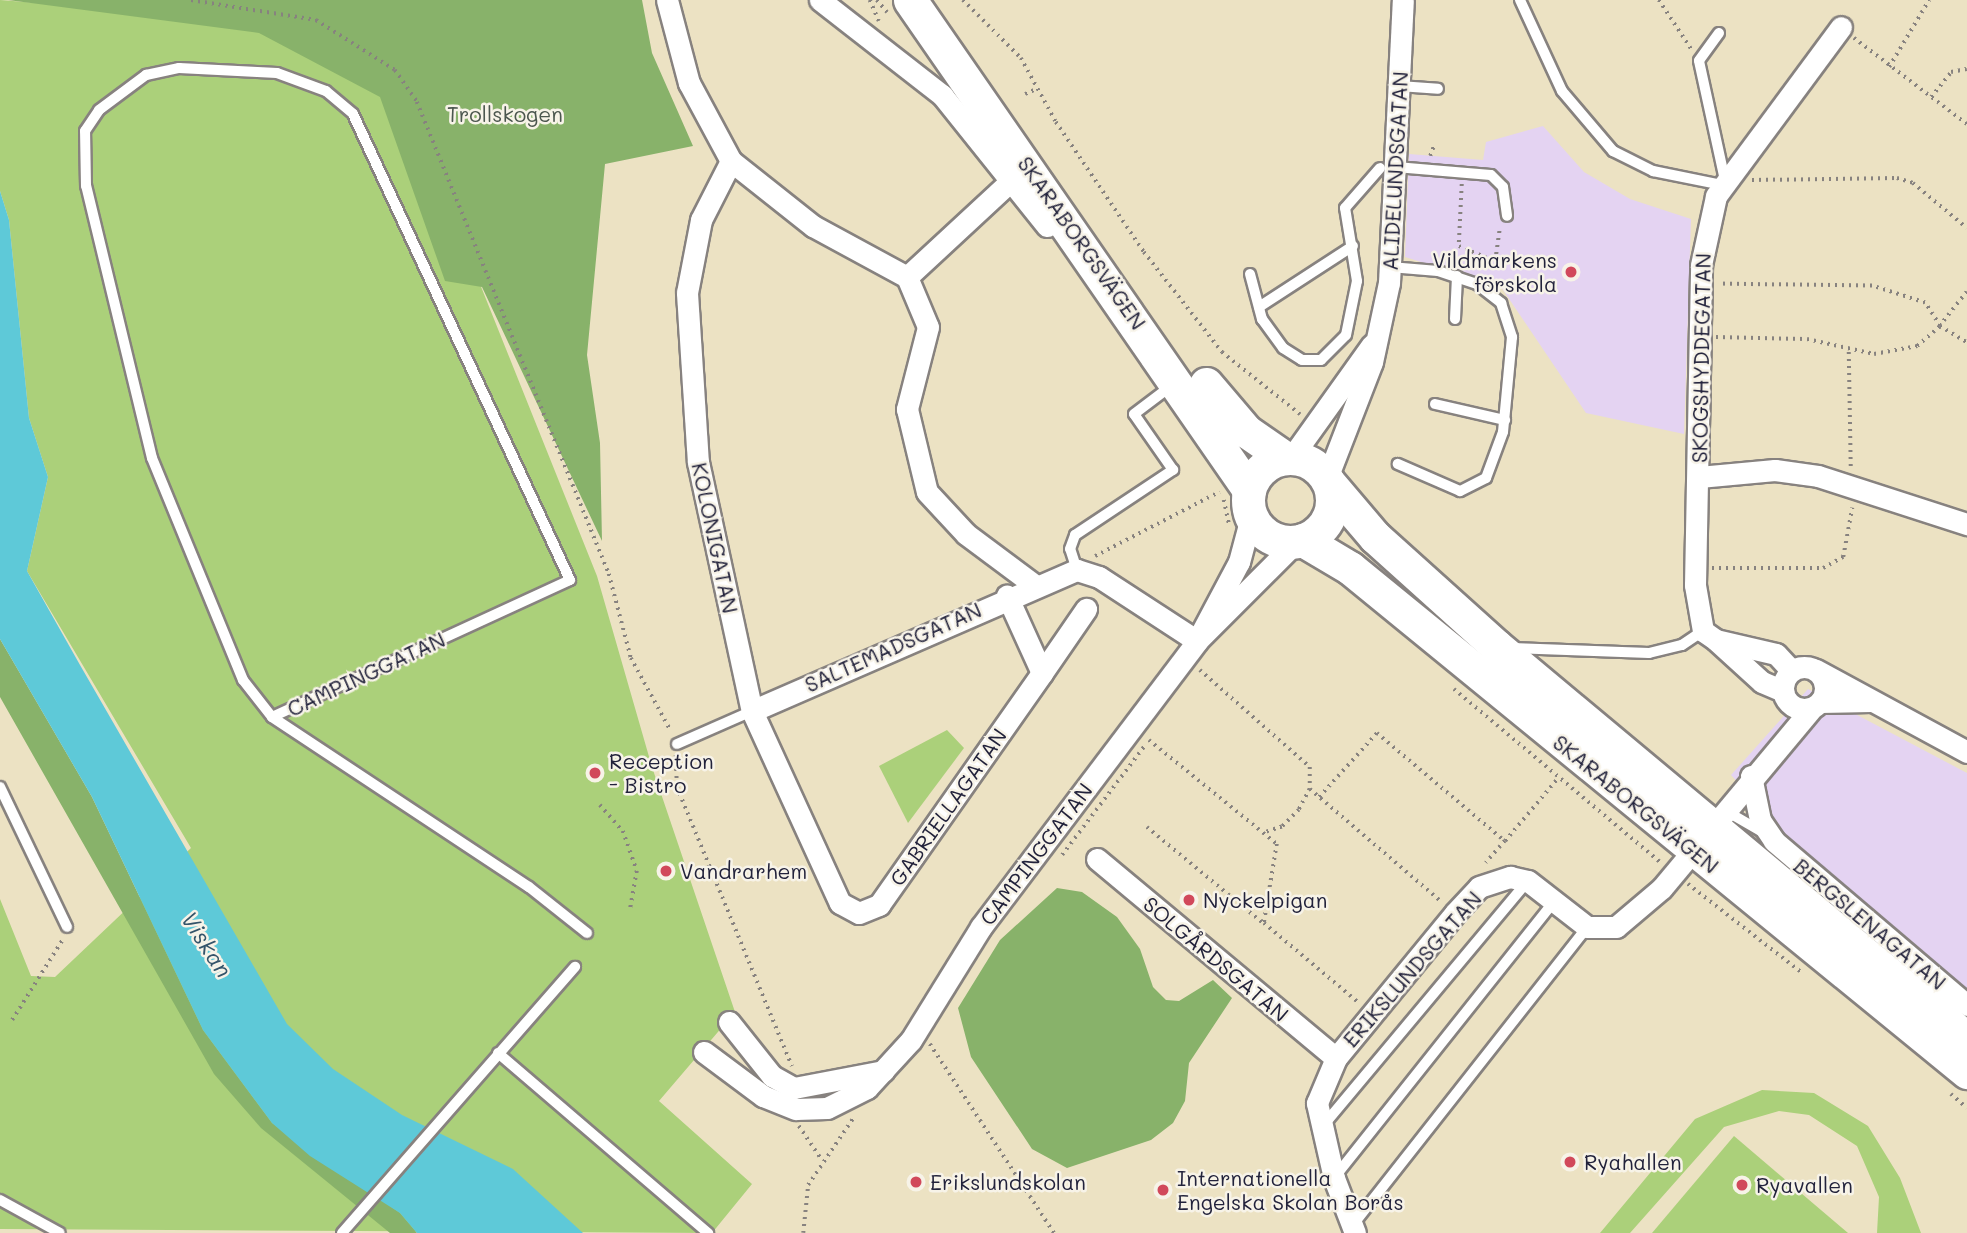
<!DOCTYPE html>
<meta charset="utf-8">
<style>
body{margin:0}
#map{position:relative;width:1967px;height:1233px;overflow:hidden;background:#ece2c3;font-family:Mali,sans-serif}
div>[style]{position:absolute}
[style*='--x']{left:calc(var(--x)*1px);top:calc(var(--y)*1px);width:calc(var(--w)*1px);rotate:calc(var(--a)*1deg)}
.built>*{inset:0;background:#e4d3f2}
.green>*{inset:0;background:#abd07a}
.forest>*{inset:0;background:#88b26a}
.water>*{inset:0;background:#5ec9d8}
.path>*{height:3.5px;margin-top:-1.75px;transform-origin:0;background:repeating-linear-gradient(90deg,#87827f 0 2px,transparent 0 7px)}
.roads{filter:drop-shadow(2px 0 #87827f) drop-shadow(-2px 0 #87827f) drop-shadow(0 2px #87827f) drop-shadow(0 -2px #87827f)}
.service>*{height:10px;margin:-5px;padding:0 5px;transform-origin:5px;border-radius:5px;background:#fff}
.minor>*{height:21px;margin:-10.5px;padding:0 10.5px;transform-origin:10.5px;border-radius:10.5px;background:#fff}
.minor>.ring{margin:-10.5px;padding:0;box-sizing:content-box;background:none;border:21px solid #fff;border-radius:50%}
.primary>*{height:33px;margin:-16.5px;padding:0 16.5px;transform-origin:16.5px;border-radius:16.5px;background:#fff}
.primary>.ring{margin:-16.5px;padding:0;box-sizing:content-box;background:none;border:33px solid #fff;border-radius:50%}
.dots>*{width:19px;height:19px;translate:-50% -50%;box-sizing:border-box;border:4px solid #f7f3e8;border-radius:50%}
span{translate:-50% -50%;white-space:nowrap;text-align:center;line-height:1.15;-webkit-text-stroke:5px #f7f3e8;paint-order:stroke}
.park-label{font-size:21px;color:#4b564e}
.street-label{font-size:21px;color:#22223b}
.poi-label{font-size:21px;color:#22223b}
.right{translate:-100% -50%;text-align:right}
.left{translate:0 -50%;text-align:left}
.water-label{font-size:23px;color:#34546a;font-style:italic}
</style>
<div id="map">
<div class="built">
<i style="clip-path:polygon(1543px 126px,1584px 172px,1630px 199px,1691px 219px,1684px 434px,1586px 413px,1501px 287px,1405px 257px,1409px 154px,1483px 160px,1486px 142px)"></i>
<i style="clip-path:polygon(1808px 689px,1967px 773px,1967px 990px,1791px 840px,1731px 775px)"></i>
</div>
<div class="green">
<i style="clip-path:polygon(0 0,298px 24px,405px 97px,597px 576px,652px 767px,735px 1012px,659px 1101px,752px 1184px,712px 1233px,0 1229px,0 899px,31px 976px,55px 977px,191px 848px,27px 571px,48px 477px,29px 418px,9px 220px,0 191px)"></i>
<i style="clip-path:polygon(947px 730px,964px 748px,908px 823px,879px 766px)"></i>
<i style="clip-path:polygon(1762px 1090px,1814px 1093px,1868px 1126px,1900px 1178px,1921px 1233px,1877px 1233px,1879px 1197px,1857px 1146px,1809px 1115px,1779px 1111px,1724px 1127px,1630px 1233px,1600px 1233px,1695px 1119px)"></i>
<i style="clip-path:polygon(1734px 1136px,1848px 1233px,1652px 1233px)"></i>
</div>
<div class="forest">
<i style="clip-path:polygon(8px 0,642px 0,652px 53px,693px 146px,605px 164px,587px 355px,600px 443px,602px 541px,482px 287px,445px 281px,380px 97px,259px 33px)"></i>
<i style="clip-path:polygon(0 639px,92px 797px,203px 1030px,272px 1123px,400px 1213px,417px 1233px,390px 1233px,261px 1128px,214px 1074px,0 697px)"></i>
<i style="clip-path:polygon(1057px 888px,1082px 892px,1117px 917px,1140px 949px,1153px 987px,1166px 1000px,1179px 1001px,1213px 980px,1232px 998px,1189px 1063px,1185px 1101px,1173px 1123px,1151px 1140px,1067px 1168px,1032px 1149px,971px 1057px,958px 1008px,1000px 940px)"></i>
</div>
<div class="water">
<i style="clip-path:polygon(0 191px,9px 220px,29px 418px,48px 477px,27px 571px,80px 665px,287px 1024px,333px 1069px,402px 1115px,513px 1169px,583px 1233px,417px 1233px,400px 1213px,310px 1156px,272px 1123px,203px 1030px,92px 797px,0 639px)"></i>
</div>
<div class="path">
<i style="--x:191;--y:0;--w:127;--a:9.1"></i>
<i style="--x:316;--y:20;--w:93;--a:32.3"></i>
<i style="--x:395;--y:70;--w:39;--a:55"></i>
<i style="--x:417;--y:102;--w:510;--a:67.86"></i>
<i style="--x:609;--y:574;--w:87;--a:75.3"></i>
<i style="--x:631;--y:658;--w:83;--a:61.3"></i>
<i style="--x:870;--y:0;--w:23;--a:67"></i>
<i style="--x:877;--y:0;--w:16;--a:50"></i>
<i style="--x:963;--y:0;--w:82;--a:45"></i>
<i style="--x:1021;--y:58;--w:73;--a:61.3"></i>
<i style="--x:1056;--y:122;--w:157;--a:55.9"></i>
<i style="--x:1144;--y:252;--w:127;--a:52"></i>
<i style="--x:1222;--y:352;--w:100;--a:38.5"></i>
<i style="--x:1659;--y:0;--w:60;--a:56.6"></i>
<i style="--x:1854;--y:38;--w:142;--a:37.3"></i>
<i style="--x:1889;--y:67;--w:78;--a:-59.2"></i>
<i style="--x:1025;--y:94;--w:12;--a:-24"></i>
<i style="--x:1931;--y:97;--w:32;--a:-51"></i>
<i style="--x:1951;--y:72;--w:16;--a:-11"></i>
<i style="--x:1430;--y:156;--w:12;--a:-70"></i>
<i style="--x:1752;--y:180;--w:145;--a:-0.8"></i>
<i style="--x:1897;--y:178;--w:17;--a:17"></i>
<i style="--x:1913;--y:183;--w:70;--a:39.8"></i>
<i style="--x:1462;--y:184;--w:62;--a:92.8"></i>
<i style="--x:1459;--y:246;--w:39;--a:23"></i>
<i style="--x:1495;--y:261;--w:34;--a:-82"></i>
<i style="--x:1967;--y:292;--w:43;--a:128.5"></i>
<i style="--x:1940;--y:326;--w:31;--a:31"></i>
<i style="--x:1716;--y:337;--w:91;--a:1.3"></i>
<i style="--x:1807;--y:339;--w:69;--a:12.6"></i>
<i style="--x:1874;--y:354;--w:44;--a:-10.5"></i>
<i style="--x:1917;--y:346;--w:30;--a:-41"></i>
<i style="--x:1940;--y:326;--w:27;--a:-123"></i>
<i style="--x:1925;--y:303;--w:56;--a:-162.2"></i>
<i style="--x:1872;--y:286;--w:154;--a:-179.3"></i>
<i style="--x:1849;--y:352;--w:117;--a:89"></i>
<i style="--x:1224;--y:500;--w:24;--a:78"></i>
<i style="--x:1095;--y:556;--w:140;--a:-27.3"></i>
<i style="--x:1712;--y:568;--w:111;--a:0"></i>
<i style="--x:1823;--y:568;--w:23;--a:-29"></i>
<i style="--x:1843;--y:557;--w:50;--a:-79.6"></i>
<i style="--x:1200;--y:670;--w:147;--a:41.4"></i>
<i style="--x:1310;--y:767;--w:22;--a:90"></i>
<i style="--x:1310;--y:789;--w:24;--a:118"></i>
<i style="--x:1299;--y:810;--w:24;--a:135"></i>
<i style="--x:1282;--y:827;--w:20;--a:162"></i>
<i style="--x:1454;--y:689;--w:269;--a:40"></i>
<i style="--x:1149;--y:740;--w:165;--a:39.1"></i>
<i style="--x:1277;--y:844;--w:80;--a:99.3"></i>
<i style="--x:1264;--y:923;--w:124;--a:40.1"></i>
<i style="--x:676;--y:755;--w:32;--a:88"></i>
<i style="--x:677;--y:787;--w:302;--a:67.6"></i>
<i style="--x:1310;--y:789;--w:174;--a:40.6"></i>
<i style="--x:1319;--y:797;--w:86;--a:-47.8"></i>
<i style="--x:1377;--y:733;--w:167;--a:40.2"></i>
<i style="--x:1505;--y:841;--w:29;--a:131"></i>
<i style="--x:600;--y:805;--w:35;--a:49"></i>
<i style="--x:623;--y:831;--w:42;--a:70.7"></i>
<i style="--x:637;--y:871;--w:40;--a:100"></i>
<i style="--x:1147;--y:827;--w:149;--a:39.6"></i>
<i style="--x:1505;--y:841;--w:82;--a:-49.9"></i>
<i style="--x:1062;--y:855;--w:139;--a:-52.9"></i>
<i style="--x:1688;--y:884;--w:143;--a:37.9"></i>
<i style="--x:12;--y:1020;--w:96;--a:-57.8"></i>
<i style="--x:930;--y:1044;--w:226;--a:56.7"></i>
<i style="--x:1951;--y:1094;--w:21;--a:41"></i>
<i style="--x:799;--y:1126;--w:41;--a:55.9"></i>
<i style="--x:803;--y:1233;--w:48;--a:-84.1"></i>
<i style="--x:808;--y:1185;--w:82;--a:-55.9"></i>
</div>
<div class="roads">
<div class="service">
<i style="--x:1520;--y:0;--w:100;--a:65.2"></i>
<i style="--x:1562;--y:91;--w:79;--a:49.6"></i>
<i style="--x:1613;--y:151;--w:45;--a:26.6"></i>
<i style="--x:1653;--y:171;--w:70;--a:11.5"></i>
<i style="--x:1719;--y:33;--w:34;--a:126"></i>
<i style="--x:1699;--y:61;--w:122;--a:77.7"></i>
<i style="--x:1399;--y:86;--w:39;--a:4"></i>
<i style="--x:1396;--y:167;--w:95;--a:4.8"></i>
<i style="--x:1491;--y:175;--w:17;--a:45"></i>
<i style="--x:1503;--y:187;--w:29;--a:82"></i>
<i style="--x:1390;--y:267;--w:48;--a:4.8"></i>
<i style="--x:1438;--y:271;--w:41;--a:18.4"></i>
<i style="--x:1477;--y:284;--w:31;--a:38"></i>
<i style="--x:1501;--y:303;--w:36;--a:72"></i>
<i style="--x:1512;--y:337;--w:95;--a:95.4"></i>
<i style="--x:1503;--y:432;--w:49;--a:110.3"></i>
<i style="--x:1486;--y:478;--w:29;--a:153"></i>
<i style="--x:1460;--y:491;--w:68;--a:-156.5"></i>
<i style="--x:1250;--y:274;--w:47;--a:75.1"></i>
<i style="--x:1262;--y:319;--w:36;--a:54"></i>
<i style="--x:1283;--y:348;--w:22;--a:32"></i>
<i style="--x:1302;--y:360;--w:19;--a:0"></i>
<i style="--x:1321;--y:360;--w:35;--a:-45"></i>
<i style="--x:1346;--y:335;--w:55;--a:-78.5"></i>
<i style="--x:1357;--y:281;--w:74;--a:-99.3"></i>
<i style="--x:1345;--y:208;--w:53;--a:-48.8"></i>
<i style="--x:1259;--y:307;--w:112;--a:-33"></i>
<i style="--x:1455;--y:319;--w:43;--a:-87.3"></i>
<i style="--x:1435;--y:404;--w:72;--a:12.9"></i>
<i style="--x:1077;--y:570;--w:22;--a:-108"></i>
<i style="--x:1070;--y:549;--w:15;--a:-70"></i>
<i style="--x:1075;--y:535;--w:118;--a:-33.6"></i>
<i style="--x:1173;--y:470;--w:68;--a:-124.9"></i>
<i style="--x:1134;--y:414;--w:36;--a:-37"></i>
<i style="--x:1512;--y:648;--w:137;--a:2.1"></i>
<i style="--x:1649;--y:653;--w:34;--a:-14"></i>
<i style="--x:1682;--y:645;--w:25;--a:-34"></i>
<i style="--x:272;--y:717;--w:47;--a:-128.1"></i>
<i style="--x:243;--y:680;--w:240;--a:-112.3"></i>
<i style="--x:152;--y:458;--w:280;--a:-103.6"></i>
<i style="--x:86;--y:186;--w:55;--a:-91"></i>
<i style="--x:85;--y:131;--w:25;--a:-56"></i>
<i style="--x:99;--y:110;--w:59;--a:-36.7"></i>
<i style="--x:146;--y:75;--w:34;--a:-12"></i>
<i style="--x:179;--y:68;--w:98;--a:2.9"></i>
<i style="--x:277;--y:73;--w:52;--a:20.2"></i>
<i style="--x:326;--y:91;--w:35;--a:40"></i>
<i style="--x:353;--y:114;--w:514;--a:65.03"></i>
<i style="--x:570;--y:580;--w:328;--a:155.3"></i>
<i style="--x:272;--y:717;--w:308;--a:33.5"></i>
<i style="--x:529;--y:887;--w:74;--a:38.4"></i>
<i style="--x:677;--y:744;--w:82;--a:-23.7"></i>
<i style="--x:0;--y:787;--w:155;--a:64.4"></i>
<i style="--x:1726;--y:811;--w:39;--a:30"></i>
<i style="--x:498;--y:1053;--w:277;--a:40.6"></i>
<i style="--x:1322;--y:1127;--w:321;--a:-50.1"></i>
<i style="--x:1334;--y:1178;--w:352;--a:-51.5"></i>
<i style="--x:0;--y:1200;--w:68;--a:28.8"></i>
<i style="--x:1352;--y:1226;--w:380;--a:-51.8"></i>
<i style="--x:342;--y:1233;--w:354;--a:-48.8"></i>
</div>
<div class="minor">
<i style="--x:667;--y:0;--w:86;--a:75.2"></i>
<i style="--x:689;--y:83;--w:89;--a:61.7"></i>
<i style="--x:731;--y:161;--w:105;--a:38.4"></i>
<i style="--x:813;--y:226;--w:107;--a:28.5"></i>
<i style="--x:907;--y:277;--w:54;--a:67.2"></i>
<i style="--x:928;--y:327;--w:85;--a:104.4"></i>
<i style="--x:907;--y:409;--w:85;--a:76.5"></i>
<i style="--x:927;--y:492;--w:57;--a:47.1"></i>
<i style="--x:966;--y:534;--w:84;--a:36.7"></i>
<i style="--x:820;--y:0;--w:155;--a:37.9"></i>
<i style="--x:942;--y:95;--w:168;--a:51.3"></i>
<i style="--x:731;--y:161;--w:66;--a:117"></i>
<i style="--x:701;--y:220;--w:74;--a:100.9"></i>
<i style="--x:687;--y:293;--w:169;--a:86.3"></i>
<i style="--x:698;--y:462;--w:255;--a:77.8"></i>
<i style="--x:752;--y:711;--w:211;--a:65.4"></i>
<i style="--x:840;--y:903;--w:21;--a:28"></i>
<i style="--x:859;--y:913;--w:22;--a:-22"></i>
<i style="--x:879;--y:905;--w:284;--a:-54.9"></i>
<i style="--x:1042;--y:673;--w:85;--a:-114.4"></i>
<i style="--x:907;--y:277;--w:144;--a:-42.8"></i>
<i style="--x:1291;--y:458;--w:139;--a:-54.4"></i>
<i style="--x:1699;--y:477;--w:76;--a:-5.3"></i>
<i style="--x:1775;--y:470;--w:43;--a:7.9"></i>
<i style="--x:1818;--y:476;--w:157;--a:17.9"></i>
<i style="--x:1327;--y:478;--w:124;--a:-68.8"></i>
<i style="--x:1372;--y:362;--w:81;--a:-77.9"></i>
<i style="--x:1389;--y:283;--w:283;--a:-87.2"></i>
<i style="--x:1198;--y:639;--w:87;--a:-62"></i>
<i style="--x:1239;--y:562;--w:47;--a:-75.1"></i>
<i style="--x:1718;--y:642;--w:59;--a:42.3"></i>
<i style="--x:1762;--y:682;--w:23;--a:23"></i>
<i class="ring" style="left:1783px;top:667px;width:21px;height:21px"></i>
<i style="--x:1791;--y:670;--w:22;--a:-133"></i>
<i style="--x:1776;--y:654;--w:62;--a:-166.9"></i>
<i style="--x:1716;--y:640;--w:16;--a:-145"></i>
<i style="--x:1703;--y:631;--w:47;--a:-99.9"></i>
<i style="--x:1695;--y:585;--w:320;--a:-88.9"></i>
<i style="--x:1701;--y:265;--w:71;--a:-77.7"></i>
<i style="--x:1716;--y:196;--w:210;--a:-53.5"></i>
<i style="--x:1816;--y:670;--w:172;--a:28.5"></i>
<i style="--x:1042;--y:673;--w:78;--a:-55.5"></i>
<i style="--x:1820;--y:702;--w:51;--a:-1.1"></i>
<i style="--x:752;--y:711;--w:354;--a:-23.5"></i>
<i style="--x:1077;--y:570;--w:23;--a:18"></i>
<i style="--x:1099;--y:577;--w:117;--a:33.1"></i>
<i style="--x:1751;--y:776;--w:45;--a:78.4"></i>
<i style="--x:1760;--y:820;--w:25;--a:56"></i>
<i style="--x:1774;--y:841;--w:253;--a:40.4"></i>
<i style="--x:1097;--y:859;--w:311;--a:39.8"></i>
<i style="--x:729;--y:1022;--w:69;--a:51.5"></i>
<i style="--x:772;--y:1076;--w:25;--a:29"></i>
<i style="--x:794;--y:1088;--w:91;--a:-10.8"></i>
<i style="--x:704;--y:1052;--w:74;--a:36.7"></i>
<i style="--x:763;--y:1096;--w:35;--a:22"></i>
<i style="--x:796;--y:1109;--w:31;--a:-2"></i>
<i style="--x:827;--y:1108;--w:45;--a:-26.6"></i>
<i style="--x:867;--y:1088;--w:65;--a:-47.5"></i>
<i style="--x:911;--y:1040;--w:133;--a:-58.2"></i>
<i style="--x:981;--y:927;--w:358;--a:-52.9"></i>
<i style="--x:1197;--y:641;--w:141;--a:-45"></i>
<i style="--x:1355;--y:1233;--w:59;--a:-110.9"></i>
<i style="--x:1334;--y:1178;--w:77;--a:-102.8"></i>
<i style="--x:1317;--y:1103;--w:49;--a:-67.1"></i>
<i style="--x:1336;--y:1058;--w:188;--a:-50.6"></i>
<i style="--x:1455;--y:913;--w:35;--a:-47"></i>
<i style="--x:1479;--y:887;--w:33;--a:-18"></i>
<i style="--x:1510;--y:877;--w:18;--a:13"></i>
<i style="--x:1528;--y:881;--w:75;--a:37.9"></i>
<i style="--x:1587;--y:927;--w:29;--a:0"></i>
<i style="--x:1616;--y:927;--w:60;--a:-40.3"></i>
<i style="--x:1662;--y:888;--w:234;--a:-50.2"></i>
</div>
<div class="primary">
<i style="--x:910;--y:0;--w:596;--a:55.32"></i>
<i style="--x:1206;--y:384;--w:62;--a:49.6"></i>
<i style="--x:1246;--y:431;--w:47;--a:34.7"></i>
<i class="ring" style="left:1248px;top:458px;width:51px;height:51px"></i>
<i style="--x:1329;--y:483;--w:71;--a:49.6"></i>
<i style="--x:1375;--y:537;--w:163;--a:42"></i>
<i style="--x:1496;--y:646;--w:613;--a:39.84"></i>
<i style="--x:1303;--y:540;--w:55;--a:30.8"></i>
<i style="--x:1350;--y:568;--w:797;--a:39.24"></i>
</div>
</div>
<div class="dots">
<i style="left:1571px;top:272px;background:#d1495b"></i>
<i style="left:595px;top:773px;background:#d1495b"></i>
<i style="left:666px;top:871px;background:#d1495b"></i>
<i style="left:1189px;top:900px;background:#d1495b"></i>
<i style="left:1570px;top:1162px;background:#d1495b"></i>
<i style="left:916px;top:1182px;background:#d1495b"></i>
<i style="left:1742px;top:1185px;background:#d1495b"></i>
<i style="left:1163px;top:1190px;background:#d1495b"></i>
</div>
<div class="park-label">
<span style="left:505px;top:114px">Trollskogen</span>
</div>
<div class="street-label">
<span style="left:1395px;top:171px;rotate:-87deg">ALIDELUNDSGATAN</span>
<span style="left:1082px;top:243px;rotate:55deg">SKARABORGSVÄGEN</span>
<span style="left:1701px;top:358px;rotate:-89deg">SKOGSHYDDEGATAN</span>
<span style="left:715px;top:538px;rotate:78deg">KOLONIGATAN</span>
<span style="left:893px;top:647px;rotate:-24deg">SALTEMADSGATAN</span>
<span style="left:366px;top:674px;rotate:-25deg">CAMPINGGATAN</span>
<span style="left:1636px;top:804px;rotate:39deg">SKARABORGSVÄGEN</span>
<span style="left:948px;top:807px;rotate:-55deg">GABRIELLAGATAN</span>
<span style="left:1036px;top:854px;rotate:-53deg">CAMPINGGATAN</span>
<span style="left:1870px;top:924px;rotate:40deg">BERGSLENAGATAN</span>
<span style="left:1216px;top:959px;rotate:40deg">SOLGÅRDSGATAN</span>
<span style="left:1412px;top:969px;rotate:-49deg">ERIKSLUNDSGATAN</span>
</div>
<div class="poi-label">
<span class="right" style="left:1557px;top:272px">Vildmarkens<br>förskola</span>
<span class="left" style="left:609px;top:773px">Reception<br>- Bistro</span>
<span class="left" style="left:680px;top:871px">Vandrarhem</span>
<span class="left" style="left:1203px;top:900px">Nyckelpigan</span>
<span class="left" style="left:1584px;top:1162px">Ryahallen</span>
<span class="left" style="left:1177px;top:1190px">Internationella<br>Engelska Skolan Borås</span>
<span class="left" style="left:930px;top:1182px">Erikslundskolan</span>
<span class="left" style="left:1756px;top:1185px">Ryavallen</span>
</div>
<div class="water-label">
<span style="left:207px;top:944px;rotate:57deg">Viskan</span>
</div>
</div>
